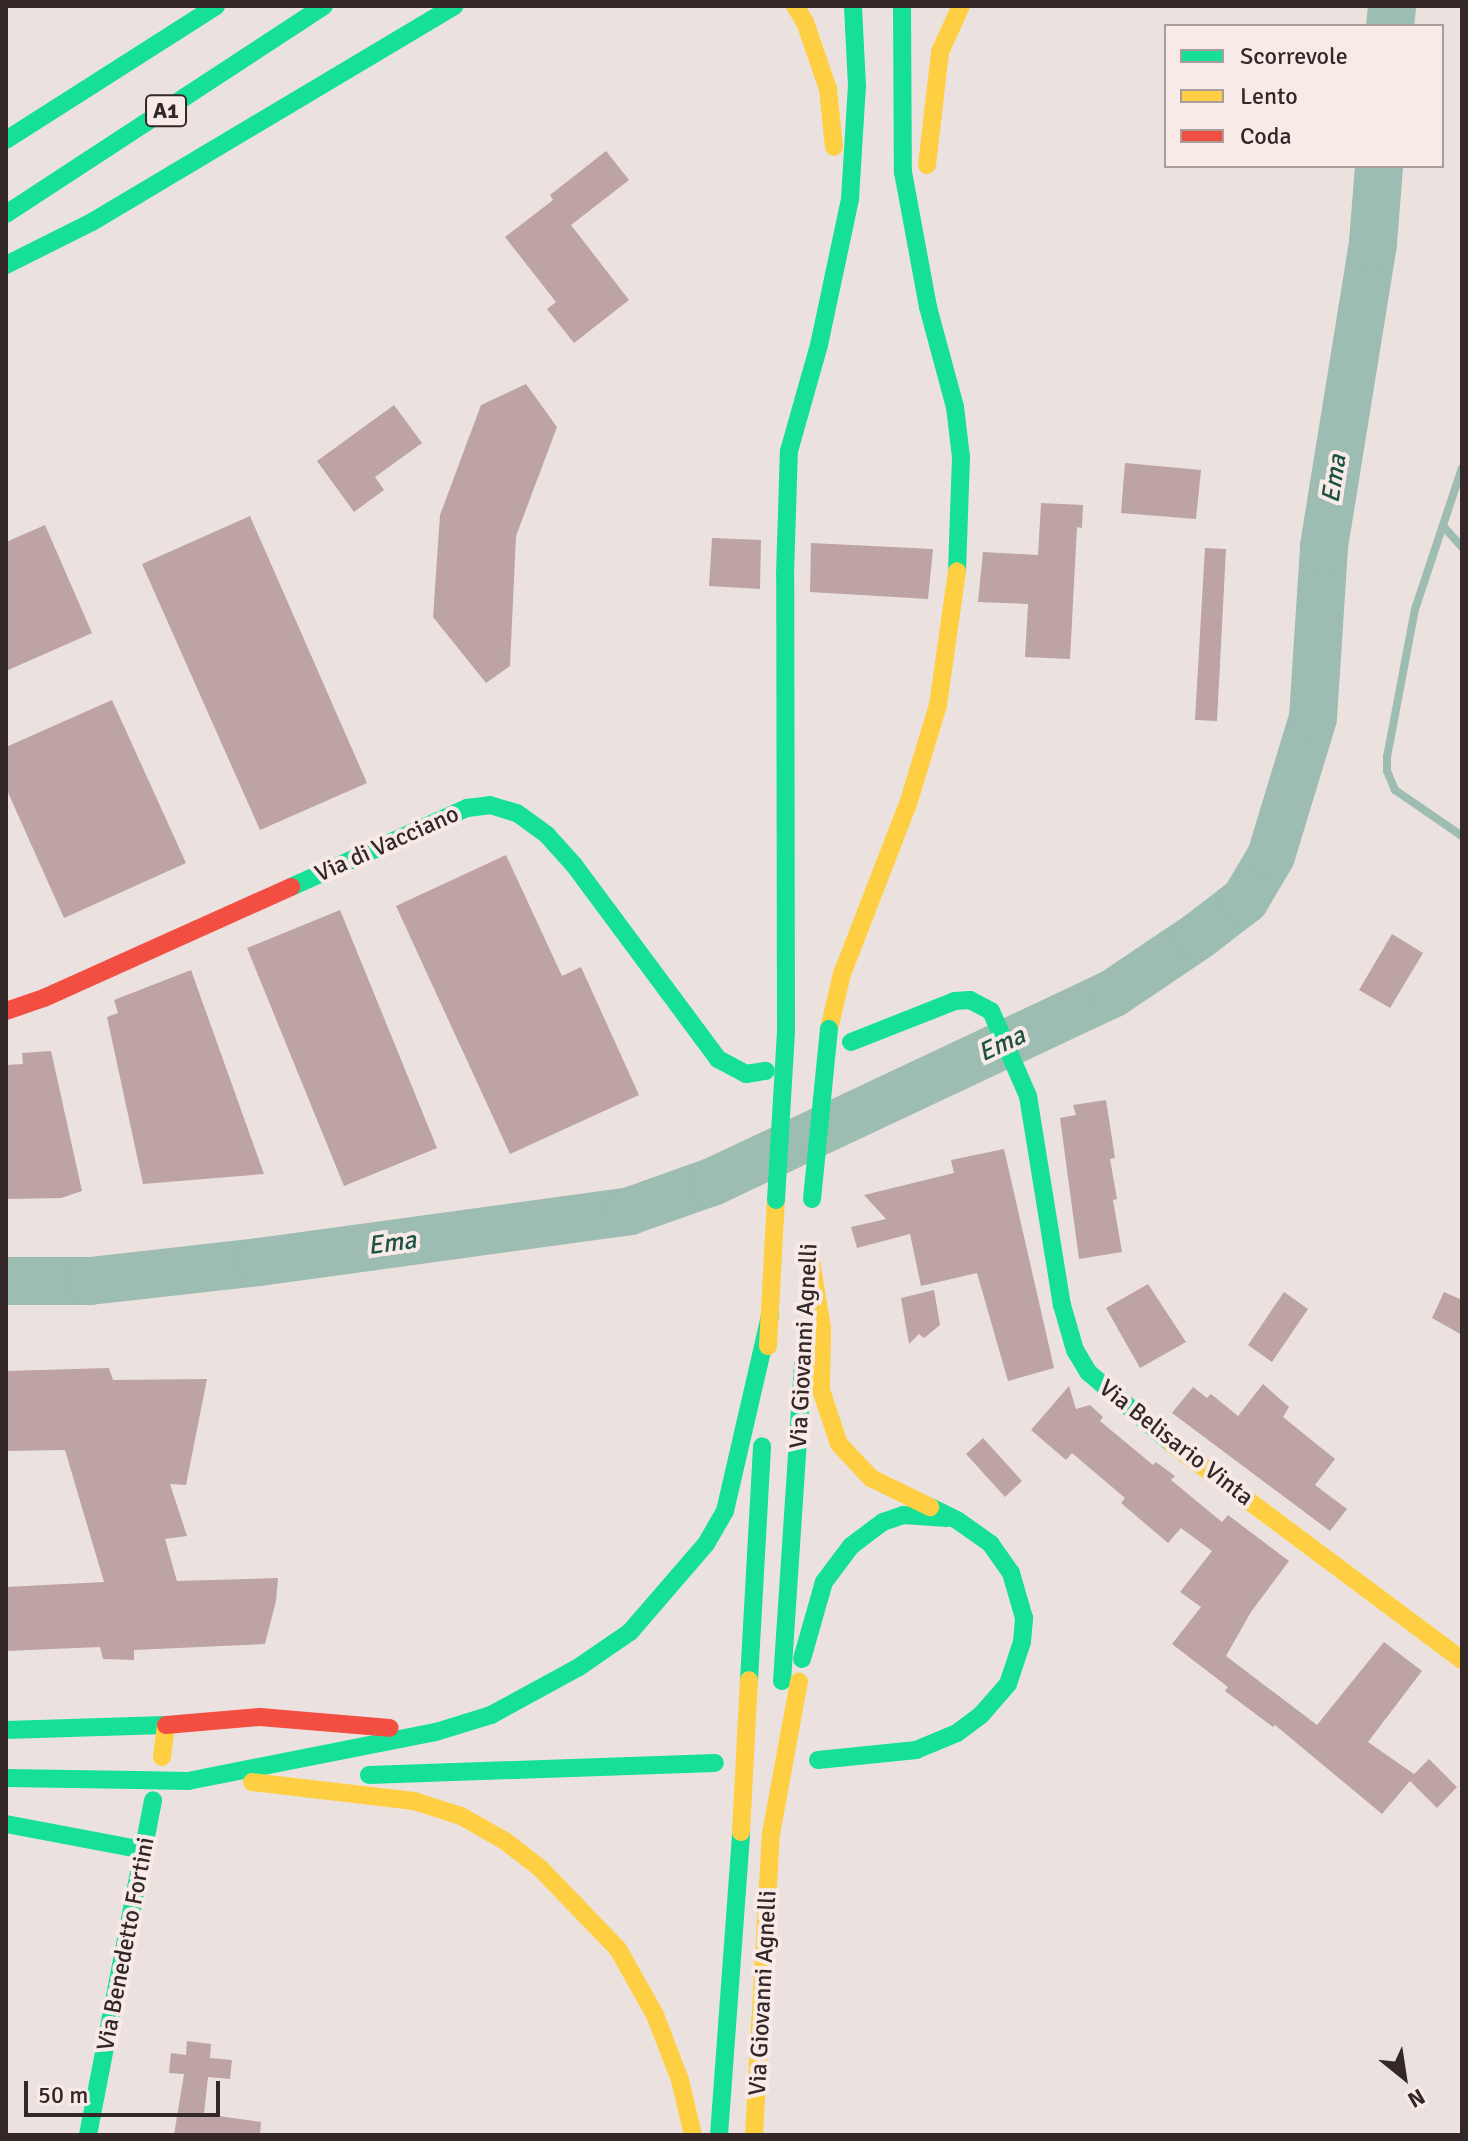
<!DOCTYPE html>
<style>
body{margin:0}
#map{position:relative;width:1468px;height:2141px;overflow:hidden;background:#ebe2df;font-family:Signika,sans-serif}
div>[style]{position:absolute}
[style*='--x']{left:calc(var(--x)*1px);top:calc(var(--y)*1px);width:calc(var(--w)*1px);rotate:calc(var(--a)*1deg)}
.stream>*{height:8px;margin:-4px;padding:0 4px;transform-origin:4px;border-radius:4px;background:#9dbcb2}
.river>*{height:48px;margin:-24px;padding:0 24px;transform-origin:24px;border-radius:24px;background:#9dbcb2}
.building>*{inset:0;background:#bda3a4}
.fast>*{height:18px;margin:-9px;padding:0 9px;transform-origin:9px;border-radius:9px;background:#16e098}
.slow>*{height:18px;margin:-9px;padding:0 9px;transform-origin:9px;border-radius:9px;background:#ffcf43}
.jam>*{height:18px;margin:-9px;padding:0 9px;transform-origin:9px;border-radius:9px;background:#f24e42}
.fast-bridge>*{height:18px;margin:-9px;padding:0 9px;transform-origin:9px;border-radius:9px;background:#16e098}
.slow-bridge>*{height:18px;margin:-9px;padding:0 9px;transform-origin:9px;border-radius:9px;background:#ffcf43}
span{translate:-50% -50%;white-space:nowrap;text-align:center;line-height:1.15;-webkit-text-stroke:8px #f8eae6;paint-order:stroke}
.shield-label span{padding:2px 6px;background:#f8eae6;border:2px solid;border-radius:6px;-webkit-text-stroke-width:0}
.shield-label{font-size:22px;color:#342727;font-weight:700}
.street-label{font-size:24px;color:#342727}
.water-label{font-size:26px;color:#1f5246;font-style:italic}
.frame{position:absolute;inset:0;border:8px solid #342727;pointer-events:none}
.legend{position:absolute;left:1164px;top:24px;width:280px;height:144px;box-sizing:border-box;background:#f8eae6;border:2px solid #aa9c9a;margin:0;padding:10px 14px;list-style:none;font-size:24px;color:#342727}
.legend li{display:flex;align-items:center;gap:16px;height:40px}
.legend b{width:40px;border:2px solid #aa9c9a}
.north{position:absolute;left:1364px;top:2037px;width:80px;height:80px;-webkit-text-stroke:6px #f8eae6;paint-order:stroke;rotate:150deg;font-size:22px;font-weight:700;line-height:32px;text-align:center;color:#342727}
.north::after{content:'';display:block;margin:auto;width:28px;height:36px;background:#342727;clip-path:polygon(50% 0,100% 100%,50% 72%,0 100%)}
.scale{position:absolute;left:24px;top:2081px;width:196px;height:36px;box-sizing:border-box;border:4px solid #342727;border-top:0;padding-left:10px;font-size:24px;line-height:28px;white-space:nowrap;color:#342727;-webkit-text-stroke:6px #f8eae6;paint-order:stroke}
</style>
<div id="map">
<div class="stream">
<i style="--x:1462;--y:468;--w:149;--a:108.4"></i>
<i style="--x:1415;--y:609;--w:151;--a:100.7"></i>
<i style="--x:1387;--y:757;--w:14;--a:90"></i>
<i style="--x:1387;--y:771;--w:21;--a:67"></i>
<i style="--x:1395;--y:790;--w:81;--a:34.5"></i>
<i style="--x:1443;--y:526;--w:28;--a:48"></i>
</div>
<div class="river">
<i style="--x:1390;--y:26;--w:20;--a:-84"></i>
<i style="--x:6;--y:1281;--w:84;--a:0"></i>
<i style="--x:90;--y:1281;--w:170;--a:-6.4"></i>
<i style="--x:259;--y:1262;--w:374;--a:-7.8"></i>
<i style="--x:630;--y:1211;--w:87;--a:-19.5"></i>
<i style="--x:712;--y:1182;--w:442;--a:-25.2"></i>
<i style="--x:1112;--y:994;--w:104;--a:-34"></i>
<i style="--x:1198;--y:936;--w:59;--a:-37.5"></i>
<i style="--x:1245;--y:900;--w:51;--a:-59.4"></i>
<i style="--x:1271;--y:856;--w:144;--a:-73.1"></i>
<i style="--x:1313;--y:718;--w:172;--a:-86.3"></i>
<i style="--x:1324;--y:546;--w:307;--a:-80.8"></i>
<i style="--x:1373;--y:243;--w:77;--a:-85.5"></i>
</div>
<div class="building">
<i style="clip-path:polygon(606px 151px,629px 180px,571px 225px,629px 300px,574px 343px,547px 309px,556px 302px,505px 237px,553px 200px,550px 195px)"></i>
<i style="clip-path:polygon(526px 384px,557px 427px,516px 536px,510px 666px,486px 683px,433px 617px,440px 515px,481px 405px)"></i>
<i style="clip-path:polygon(394px 405px,422px 443px,375px 477px,384px 490px,354px 512px,317px 461px)"></i>
<i style="clip-path:polygon(1125px 463px,1201px 470px,1196px 519px,1121px 513px)"></i>
<i style="clip-path:polygon(1041px 503px,1083px 505px,1082px 528px,1077px 527px,1070px 659px,1025px 657px,1028px 604px,978px 602px,983px 552px,1038px 555px)"></i>
<i style="clip-path:polygon(250px 516px,367px 783px,260px 830px,142px 564px)"></i>
<i style="clip-path:polygon(45px 525px,92px 633px,6px 671px,6px 542px)"></i>
<i style="clip-path:polygon(712px 538px,761px 540px,760px 589px,709px 586px)"></i>
<i style="clip-path:polygon(811px 543px,933px 549px,928px 599px,810px 592px)"></i>
<i style="clip-path:polygon(1205px 548px,1226px 549px,1217px 721px,1195px 720px)"></i>
<i style="clip-path:polygon(112px 700px,186px 863px,64px 918px,6px 788px,6px 747px)"></i>
<i style="clip-path:polygon(506px 855px,562px 976px,581px 967px,639px 1095px,510px 1154px,396px 906px)"></i>
<i style="clip-path:polygon(340px 910px,437px 1148px,344px 1186px,247px 948px)"></i>
<i style="clip-path:polygon(1392px 934px,1423px 953px,1390px 1008px,1359px 990px)"></i>
<i style="clip-path:polygon(191px 970px,264px 1174px,143px 1184px,107px 1017px,118px 1013px,114px 1000px)"></i>
<i style="clip-path:polygon(51px 1051px,82px 1191px,61px 1198px,6px 1199px,6px 1065px,23px 1064px,22px 1053px)"></i>
<i style="clip-path:polygon(1106px 1100px,1115px 1158px,1110px 1159px,1117px 1199px,1113px 1200px,1122px 1252px,1079px 1259px,1060px 1118px,1076px 1115px,1073px 1105px)"></i>
<i style="clip-path:polygon(1004px 1149px,1054px 1368px,1008px 1381px,977px 1273px,921px 1286px,910px 1234px,857px 1248px,851px 1227px,886px 1219px,864px 1195px,954px 1173px,951px 1160px)"></i>
<i style="clip-path:polygon(1148px 1284px,1186px 1342px,1140px 1368px,1106px 1308px)"></i>
<i style="clip-path:polygon(934px 1290px,940px 1325px,924px 1338px,919px 1334px,909px 1344px,901px 1298px)"></i>
<i style="clip-path:polygon(1284px 1292px,1308px 1309px,1272px 1362px,1248px 1345px)"></i>
<i style="clip-path:polygon(1444px 1292px,1462px 1300px,1462px 1335px,1432px 1318px)"></i>
<i style="clip-path:polygon(109px 1368px,113px 1380px,207px 1379px,186px 1485px,170px 1484px,187px 1536px,165px 1539px,177px 1581px,278px 1578px,276px 1601px,265px 1644px,134px 1650px,134px 1660px,103px 1659px,100px 1647px,6px 1651px,6px 1587px,104px 1582px,65px 1450px,6px 1451px,6px 1371px)"></i>
<i style="clip-path:polygon(1263px 1384px,1289px 1407px,1283px 1417px,1335px 1459px,1315px 1485px,1347px 1509px,1330px 1531px,1172px 1413px,1193px 1387px,1207px 1398px,1211px 1394px,1238px 1416px)"></i>
<i style="clip-path:polygon(1069px 1386px,1076px 1409px,1090px 1405px,1103px 1417px,1100px 1421px,1153px 1465px,1156px 1462px,1175px 1476px,1171px 1480px,1222px 1522px,1228px 1515px,1289px 1561px,1251px 1612px,1226px 1656px,1317px 1725px,1384px 1642px,1422px 1671px,1368px 1742px,1414px 1774px,1429px 1759px,1457px 1787px,1437px 1808px,1410px 1781px,1382px 1814px,1275px 1725px,1273px 1727px,1225px 1691px,1228px 1687px,1172px 1644px,1201px 1607px,1180px 1592px,1212px 1551px,1181px 1528px,1168px 1543px,1121px 1503px,1125px 1498px,1072px 1453px,1066px 1460px,1031px 1430px)"></i>
<i style="clip-path:polygon(983px 1438px,1022px 1481px,1005px 1497px,966px 1454px)"></i>
<i style="clip-path:polygon(187px 2041px,211px 2044px,210px 2058px,232px 2060px,230px 2079px,208px 2077px,204px 2114px,261px 2122px,260px 2135px,174px 2135px,184px 2074px,169px 2073px,171px 2053px,186px 2055px)"></i>
</div>
<div class="fast">
<i style="--x:902;--y:6;--w:166;--a:89.7"></i>
<i style="--x:903;--y:172;--w:137;--a:79.5"></i>
<i style="--x:928;--y:307;--w:104;--a:74.9"></i>
<i style="--x:955;--y:407;--w:50;--a:83.2"></i>
<i style="--x:961;--y:457;--w:114;--a:92"></i>
<i style="--x:6;--y:140;--w:249;--a:-32.5"></i>
<i style="--x:6;--y:214;--w:380;--a:-33.2"></i>
<i style="--x:6;--y:265;--w:96;--a:-26.6"></i>
<i style="--x:92;--y:222;--w:422;--a:-30.8"></i>
<i style="--x:291;--y:887;--w:193;--a:-24.2"></i>
<i style="--x:467;--y:808;--w:23;--a:-7"></i>
<i style="--x:490;--y:805;--w:28;--a:17"></i>
<i style="--x:517;--y:813;--w:37;--a:36"></i>
<i style="--x:547;--y:835;--w:40;--a:48"></i>
<i style="--x:574;--y:865;--w:242;--a:53.4"></i>
<i style="--x:718;--y:1059;--w:32;--a:28"></i>
<i style="--x:746;--y:1074;--w:20;--a:-9"></i>
<i style="--x:786;--y:1031;--w:456;--a:-90.1"></i>
<i style="--x:785;--y:575;--w:124;--a:-88.2"></i>
<i style="--x:789;--y:451;--w:110;--a:-74.2"></i>
<i style="--x:819;--y:345;--w:149;--a:-78"></i>
<i style="--x:850;--y:199;--w:113;--a:-86.5"></i>
<i style="--x:857;--y:86;--w:80;--a:-92.9"></i>
<i style="--x:851;--y:1042;--w:112;--a:-21.5"></i>
<i style="--x:955;--y:1001;--w:15;--a:-4"></i>
<i style="--x:970;--y:1000;--w:24;--a:28"></i>
<i style="--x:991;--y:1011;--w:93;--a:66.5"></i>
<i style="--x:1028;--y:1096;--w:212;--a:80.8"></i>
<i style="--x:1062;--y:1305;--w:47;--a:73.9"></i>
<i style="--x:1075;--y:1350;--w:26;--a:59"></i>
<i style="--x:1088;--y:1372;--w:109;--a:40.5"></i>
<i style="--x:802;--y:1659;--w:80;--a:-74.1"></i>
<i style="--x:824;--y:1582;--w:45;--a:-53.1"></i>
<i style="--x:851;--y:1546;--w:40;--a:-37"></i>
<i style="--x:883;--y:1522;--w:21;--a:-19"></i>
<i style="--x:903;--y:1515;--w:44;--a:3.9"></i>
<i style="--x:749;--y:1680;--w:234;--a:-86.8"></i>
<i style="--x:782;--y:1681;--w:317;--a:-86.2"></i>
<i style="--x:6;--y:1730;--w:160;--a:-1.8"></i>
<i style="--x:818;--y:1760;--w:99;--a:-5.8"></i>
<i style="--x:916;--y:1750;--w:44;--a:-22.5"></i>
<i style="--x:957;--y:1733;--w:30;--a:-37"></i>
<i style="--x:981;--y:1715;--w:41;--a:-48.9"></i>
<i style="--x:1008;--y:1684;--w:44;--a:-71.6"></i>
<i style="--x:1022;--y:1642;--w:24;--a:-85"></i>
<i style="--x:1024;--y:1618;--w:47;--a:-106.1"></i>
<i style="--x:1011;--y:1573;--w:35;--a:-125"></i>
<i style="--x:991;--y:1544;--w:42;--a:-144.8"></i>
<i style="--x:957;--y:1520;--w:30;--a:-154"></i>
<i style="--x:369;--y:1775;--w:346;--a:-2"></i>
<i style="--x:6;--y:1778;--w:131;--a:0.9"></i>
<i style="--x:188;--y:1781;--w:253;--a:-11.2"></i>
<i style="--x:436;--y:1732;--w:58;--a:-17.2"></i>
<i style="--x:491;--y:1715;--w:100;--a:-28.6"></i>
<i style="--x:579;--y:1667;--w:62;--a:-34.5"></i>
<i style="--x:630;--y:1632;--w:116;--a:-49.2"></i>
<i style="--x:706;--y:1544;--w:38;--a:-60"></i>
<i style="--x:725;--y:1511;--w:200;--a:-77"></i>
<i style="--x:6;--y:1824;--w:140;--a:10.7"></i>
<i style="--x:88;--y:2135;--w:341;--a:-79"></i>
<i style="--x:719;--y:2135;--w:304;--a:-85.8"></i>
</div>
<div class="slow">
<i style="--x:795;--y:6;--w:19;--a:58"></i>
<i style="--x:805;--y:22;--w:71;--a:71.1"></i>
<i style="--x:828;--y:89;--w:58;--a:84.1"></i>
<i style="--x:927;--y:165;--w:114;--a:-83.4"></i>
<i style="--x:940;--y:52;--w:51;--a:-65.5"></i>
<i style="--x:829;--y:1029;--w:57;--a:-76.7"></i>
<i style="--x:842;--y:974;--w:182;--a:-68.8"></i>
<i style="--x:908;--y:804;--w:103;--a:-73.1"></i>
<i style="--x:938;--y:705;--w:135;--a:-81.9"></i>
<i style="--x:810;--y:1255;--w:74;--a:80.7"></i>
<i style="--x:822;--y:1328;--w:62;--a:90.9"></i>
<i style="--x:821;--y:1390;--w:57;--a:71.6"></i>
<i style="--x:839;--y:1444;--w:47;--a:46.7"></i>
<i style="--x:871;--y:1478;--w:66;--a:26.2"></i>
<i style="--x:768;--y:1346;--w:146;--a:-86.9"></i>
<i style="--x:1171;--y:1443;--w:363;--a:36.7"></i>
<i style="--x:162;--y:1757;--w:32;--a:-83"></i>
<i style="--x:252;--y:1782;--w:163;--a:6.7"></i>
<i style="--x:414;--y:1801;--w:49;--a:17.7"></i>
<i style="--x:461;--y:1816;--w:51;--a:29.6"></i>
<i style="--x:505;--y:1841;--w:44;--a:37.6"></i>
<i style="--x:540;--y:1868;--w:112;--a:46.1"></i>
<i style="--x:618;--y:1949;--w:76;--a:60.7"></i>
<i style="--x:655;--y:2015;--w:70;--a:69"></i>
<i style="--x:680;--y:2080;--w:57;--a:76.7"></i>
<i style="--x:754;--y:2135;--w:301;--a:-86.8"></i>
</div>
<div class="jam">
<i style="--x:6;--y:1011;--w:40;--a:-18.9"></i>
<i style="--x:44;--y:998;--w:271;--a:-24.2"></i>
<i style="--x:166;--y:1725;--w:94;--a:-4.9"></i>
<i style="--x:260;--y:1717;--w:130;--a:4.8"></i>
</div>
<div class="fast-bridge">
<i style="--x:812;--y:1199;--w:171;--a:-84.3"></i>
<i style="--x:776;--y:1200;--w:169;--a:-86.6"></i>
<i style="--x:137;--y:1780;--w:51;--a:1.1"></i>
</div>
<div class="slow-bridge">
<i style="--x:741;--y:1832;--w:152;--a:-87"></i>
<i style="--x:771;--y:1834;--w:155;--a:-79.6"></i>
</div>
<div class="shield-label">
<span style="left:166px;top:111px">A1</span>
</div>
<div class="street-label">
<span style="left:387px;top:844px;rotate:-24deg">Via di Vacciano</span>
<span style="left:804px;top:1346px;rotate:-87deg">Via Giovanni Agnelli</span>
<span style="left:1176px;top:1443px;rotate:38deg">Via Belisario Vinta</span>
<span style="left:126px;top:1944px;rotate:-79deg">Via Benedetto Fortini</span>
<span style="left:763px;top:1993px;rotate:-87deg">Via Giovanni Agnelli</span>
</div>
<div class="water-label">
<span style="left:1335px;top:479px;rotate:-81deg">Ema</span>
<span style="left:1002px;top:1045px;rotate:-25deg">Ema</span>
<span style="left:392px;top:1244px;rotate:-8deg">Ema</span>
</div>
<div class="frame"></div>
<ul class="legend">
<li><b style="height:10px;background:#16e098"></b>Scorrevole</li>
<li><b style="height:10px;background:#ffcf43"></b>Lento</li>
<li><b style="height:10px;background:#f24e42"></b>Coda</li>
</ul>
<div class="north">N</div>
<div class="scale">50 m</div>
</div>
